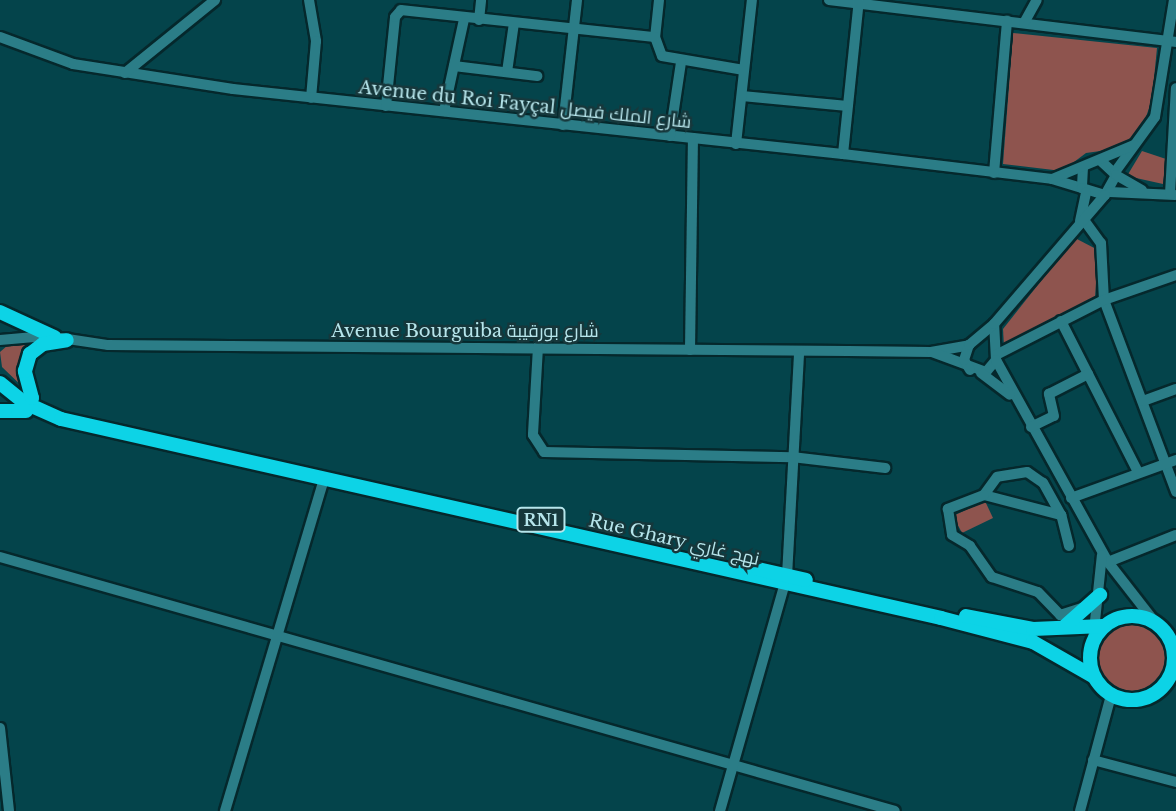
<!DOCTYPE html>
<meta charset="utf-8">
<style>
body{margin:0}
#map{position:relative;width:1176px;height:811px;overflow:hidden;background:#04444b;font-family:"Libre Baskerville",Cairo,serif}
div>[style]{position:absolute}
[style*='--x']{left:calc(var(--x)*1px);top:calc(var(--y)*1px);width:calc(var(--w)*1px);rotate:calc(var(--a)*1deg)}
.green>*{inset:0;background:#8e544e}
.round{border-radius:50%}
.roads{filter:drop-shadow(2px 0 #05282c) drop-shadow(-2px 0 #05282c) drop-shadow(0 2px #05282c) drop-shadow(0 -2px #05282c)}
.minor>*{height:10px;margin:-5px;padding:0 5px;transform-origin:5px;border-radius:5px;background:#2b7d87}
.highway>*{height:14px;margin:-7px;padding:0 7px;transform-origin:7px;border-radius:7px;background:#0dd3e6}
.highway>.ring{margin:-7px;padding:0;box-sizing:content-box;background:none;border:14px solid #0dd3e6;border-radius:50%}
span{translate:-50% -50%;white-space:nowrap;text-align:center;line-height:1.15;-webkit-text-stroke:5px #16373b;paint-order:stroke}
.shield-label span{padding:2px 5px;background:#16373b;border:2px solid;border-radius:5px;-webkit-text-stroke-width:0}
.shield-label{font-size:16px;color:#b6e5eb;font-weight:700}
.street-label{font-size:18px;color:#b6e5eb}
</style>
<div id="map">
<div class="green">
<i style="clip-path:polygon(1013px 33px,1157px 48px,1152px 99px,1140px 135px,1115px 149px,1086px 153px,1062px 171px,1003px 164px)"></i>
<i style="clip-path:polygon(1142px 151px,1166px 159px,1163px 184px,1127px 176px)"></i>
<i style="clip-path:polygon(1075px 238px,1098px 250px,1095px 298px,1004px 347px,1003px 329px)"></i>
<i style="clip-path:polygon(34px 343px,19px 364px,27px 391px,2px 367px,0 352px,8px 345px)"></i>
<i style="clip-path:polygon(985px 501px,993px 518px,962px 533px,953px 516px)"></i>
<i class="round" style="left:1092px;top:618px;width:78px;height:78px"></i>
</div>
<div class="roads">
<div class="minor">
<i style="--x:309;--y:0;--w:42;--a:80.3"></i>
<i style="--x:316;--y:41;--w:57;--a:95"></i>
<i style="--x:659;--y:0;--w:37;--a:96"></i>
<i style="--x:655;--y:37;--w:20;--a:70"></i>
<i style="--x:662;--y:56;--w:83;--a:9.7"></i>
<i style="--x:829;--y:0;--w:350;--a:6.9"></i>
<i style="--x:479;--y:20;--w:20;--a:-84"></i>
<i style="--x:1024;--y:23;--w:26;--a:-61"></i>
<i style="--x:0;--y:37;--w:78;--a:20.3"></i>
<i style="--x:73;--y:64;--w:162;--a:8.9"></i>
<i style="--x:233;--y:89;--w:613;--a:6.08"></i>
<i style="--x:843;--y:154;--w:210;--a:6.8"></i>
<i style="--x:1052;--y:179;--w:31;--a:17"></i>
<i style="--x:454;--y:66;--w:84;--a:6.9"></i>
<i style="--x:507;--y:72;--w:49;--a:-81.9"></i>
<i style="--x:125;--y:73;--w:116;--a:-39"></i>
<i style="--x:742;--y:96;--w:106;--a:5.4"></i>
<i style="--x:386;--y:106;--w:89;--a:-84.2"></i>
<i style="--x:395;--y:17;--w:9;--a:-49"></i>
<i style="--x:401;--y:10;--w:255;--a:6.1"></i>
<i style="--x:444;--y:111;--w:94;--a:-77.7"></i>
<i style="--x:563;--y:125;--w:126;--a:-83.6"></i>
<i style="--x:670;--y:136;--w:75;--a:-81.5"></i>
<i style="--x:736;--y:144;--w:145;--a:-83.7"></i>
<i style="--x:843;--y:154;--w:155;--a:-84.1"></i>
<i style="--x:1083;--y:167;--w:21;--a:93"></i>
<i style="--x:1082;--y:188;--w:24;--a:17"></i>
<i style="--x:1105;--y:195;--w:23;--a:-61"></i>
<i style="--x:1116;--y:175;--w:22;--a:-137"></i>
<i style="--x:1115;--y:172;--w:68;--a:-54"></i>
<i style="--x:1155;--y:117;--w:119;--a:-80.8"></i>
<i style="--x:994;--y:173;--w:153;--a:-85.1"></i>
<i style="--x:1116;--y:175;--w:30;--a:30"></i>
<i style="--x:1052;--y:179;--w:89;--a:-22.5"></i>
<i style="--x:1110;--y:192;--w:65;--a:2.6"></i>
<i style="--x:1170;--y:194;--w:106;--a:-86.8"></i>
<i style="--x:1084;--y:220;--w:29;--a:54"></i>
<i style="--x:1101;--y:243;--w:57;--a:87"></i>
<i style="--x:1104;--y:300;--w:205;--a:69.4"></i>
<i style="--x:1080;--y:221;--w:29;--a:-78"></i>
<i style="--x:1061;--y:321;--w:169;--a:63"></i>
<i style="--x:61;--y:338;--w:48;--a:8.5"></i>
<i style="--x:108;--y:345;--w:740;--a:0.46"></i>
<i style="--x:848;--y:351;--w:83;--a:0.7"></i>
<i style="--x:931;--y:352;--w:39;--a:-10"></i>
<i style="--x:0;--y:340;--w:46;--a:-5"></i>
<i style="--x:538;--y:347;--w:88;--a:93.3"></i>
<i style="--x:533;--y:435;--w:20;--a:57"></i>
<i style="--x:544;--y:452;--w:248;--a:1.2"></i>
<i style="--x:792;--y:457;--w:94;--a:6.7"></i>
<i style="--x:690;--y:350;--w:212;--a:-89.2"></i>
<i style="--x:932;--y:352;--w:58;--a:20.3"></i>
<i style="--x:986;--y:372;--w:16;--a:-50"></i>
<i style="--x:996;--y:360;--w:36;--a:-93"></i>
<i style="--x:996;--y:355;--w:121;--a:-27"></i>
<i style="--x:1104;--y:300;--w:76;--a:-19.1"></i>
<i style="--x:996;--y:360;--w:231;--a:61"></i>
<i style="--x:1108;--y:562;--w:75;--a:52.1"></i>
<i style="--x:970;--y:370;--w:12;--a:-121"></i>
<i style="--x:964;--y:360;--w:16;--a:-72"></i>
<i style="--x:969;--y:345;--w:33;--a:-40"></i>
<i style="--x:994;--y:324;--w:170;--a:-49.3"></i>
<i style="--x:981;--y:373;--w:36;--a:37"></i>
<i style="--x:1143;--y:401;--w:35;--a:-20"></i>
<i style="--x:1031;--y:427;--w:25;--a:-26"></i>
<i style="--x:1054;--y:416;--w:23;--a:-103"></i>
<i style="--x:1049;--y:394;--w:44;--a:-27.1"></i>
<i style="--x:984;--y:495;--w:80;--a:14.6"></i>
<i style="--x:1071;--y:498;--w:112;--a:-19.9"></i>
<i style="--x:1069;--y:546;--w:32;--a:-104"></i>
<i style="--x:1061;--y:515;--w:37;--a:-119"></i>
<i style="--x:1043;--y:483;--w:19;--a:-145"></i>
<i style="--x:1027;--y:472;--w:30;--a:171"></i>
<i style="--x:997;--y:477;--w:22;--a:126"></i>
<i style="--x:984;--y:495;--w:39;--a:159"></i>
<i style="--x:948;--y:509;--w:26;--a:81"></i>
<i style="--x:952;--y:535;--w:21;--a:31"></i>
<i style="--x:970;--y:546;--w:38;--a:55"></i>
<i style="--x:992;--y:577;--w:48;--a:18.1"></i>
<i style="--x:1038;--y:592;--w:32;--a:46"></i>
<i style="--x:1060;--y:615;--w:26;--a:-18"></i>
<i style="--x:0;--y:557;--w:930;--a:15.84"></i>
<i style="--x:1108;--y:562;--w:73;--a:-21.7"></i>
<i style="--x:1093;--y:640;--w:85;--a:-84"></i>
<i style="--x:0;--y:728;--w:83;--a:83.8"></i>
<i style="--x:1093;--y:760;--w:86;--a:14.8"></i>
<i style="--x:225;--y:811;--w:346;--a:-73.4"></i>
<i style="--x:720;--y:811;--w:244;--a:-74.1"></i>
<i style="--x:787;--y:576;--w:225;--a:-86.9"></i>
<i style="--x:1080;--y:811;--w:120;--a:-75"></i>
</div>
<div class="highway">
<i style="--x:0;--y:312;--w:60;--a:24.8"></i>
<i style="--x:0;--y:383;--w:32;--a:39"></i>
<i style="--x:25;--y:403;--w:39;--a:24"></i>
<i style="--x:61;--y:419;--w:902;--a:12.74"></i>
<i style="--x:941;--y:618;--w:95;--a:14.6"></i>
<i style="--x:1033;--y:642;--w:70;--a:29.8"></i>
<i style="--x:0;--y:411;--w:26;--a:0"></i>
<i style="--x:18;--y:411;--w:19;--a:-43"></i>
<i style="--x:32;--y:398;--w:28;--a:-105"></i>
<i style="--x:25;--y:371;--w:18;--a:-74"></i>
<i style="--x:30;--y:354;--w:16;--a:-38"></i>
<i style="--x:43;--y:344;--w:24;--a:-9"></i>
<i style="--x:758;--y:569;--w:49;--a:12.9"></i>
<i class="ring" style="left:1090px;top:616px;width:70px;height:70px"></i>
<i style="--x:966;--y:616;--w:68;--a:11"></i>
<i style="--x:1033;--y:629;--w:70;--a:-2.5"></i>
<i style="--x:1065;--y:626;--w:47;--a:-41.5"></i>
</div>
</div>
<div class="shield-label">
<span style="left:541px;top:520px">RN1</span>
</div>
<div class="street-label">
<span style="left:525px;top:105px;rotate:6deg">Avenue du Roi Fayçal شارع الملك فيصل</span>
<span style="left:465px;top:331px">Avenue Bourguiba شارع بورقيبة</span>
<span style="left:674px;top:540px;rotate:13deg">Rue Ghary نهج غاري</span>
</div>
</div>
